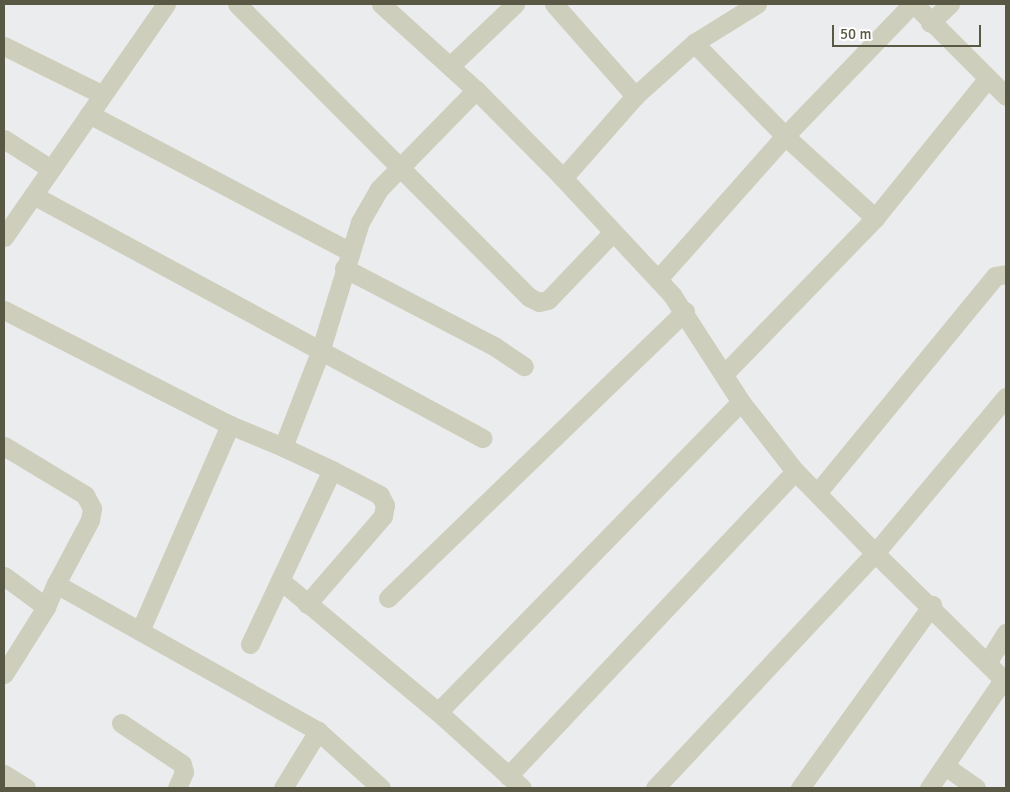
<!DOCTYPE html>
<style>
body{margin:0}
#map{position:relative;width:1010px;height:792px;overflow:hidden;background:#ebecee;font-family:Signika,sans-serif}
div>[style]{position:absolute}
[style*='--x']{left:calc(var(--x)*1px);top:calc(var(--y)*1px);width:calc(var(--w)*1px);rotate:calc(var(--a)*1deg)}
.minor>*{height:19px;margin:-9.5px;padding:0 9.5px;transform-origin:9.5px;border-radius:9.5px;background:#cecebc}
span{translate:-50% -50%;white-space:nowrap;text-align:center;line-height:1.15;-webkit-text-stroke:5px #fff;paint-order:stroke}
.frame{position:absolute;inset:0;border:5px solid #585844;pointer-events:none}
.scale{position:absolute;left:832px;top:25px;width:149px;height:22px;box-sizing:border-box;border:2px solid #585844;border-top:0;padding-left:6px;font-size:15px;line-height:18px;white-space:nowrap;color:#585844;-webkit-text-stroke:4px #fff;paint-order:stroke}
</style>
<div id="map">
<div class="minor">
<i style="--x:237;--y:4;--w:414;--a:45.1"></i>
<i style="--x:529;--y:297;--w:11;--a:27"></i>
<i style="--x:539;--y:302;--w:9;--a:-13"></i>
<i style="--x:548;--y:300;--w:94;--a:-46.3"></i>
<i style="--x:381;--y:4;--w:128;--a:42.2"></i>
<i style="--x:476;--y:90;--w:124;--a:45.3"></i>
<i style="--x:563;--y:178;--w:109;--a:-48.7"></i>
<i style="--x:554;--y:4;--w:123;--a:48.6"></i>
<i style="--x:635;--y:96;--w:79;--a:-41.9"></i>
<i style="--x:694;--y:43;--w:74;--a:-31.8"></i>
<i style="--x:914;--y:4;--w:130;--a:45"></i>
<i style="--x:930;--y:23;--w:28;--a:-44"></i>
<i style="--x:694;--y:43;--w:130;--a:45.6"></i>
<i style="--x:785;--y:136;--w:122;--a:42.3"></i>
<i style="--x:4;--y:46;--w:110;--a:26.3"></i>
<i style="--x:450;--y:66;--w:90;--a:-43.6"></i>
<i style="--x:89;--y:114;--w:294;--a:27.8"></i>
<i style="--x:4;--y:139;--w:56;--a:32.6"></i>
<i style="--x:563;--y:178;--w:160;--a:47"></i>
<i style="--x:672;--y:295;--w:127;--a:57.2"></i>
<i style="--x:741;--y:402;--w:88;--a:52"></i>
<i style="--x:795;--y:471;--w:115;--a:45.7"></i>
<i style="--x:875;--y:553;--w:204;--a:-50"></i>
<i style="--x:33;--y:195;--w:511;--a:28.42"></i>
<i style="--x:4;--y:237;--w:284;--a:-55.2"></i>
<i style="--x:344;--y:268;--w:169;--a:27.5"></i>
<i style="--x:494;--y:346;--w:36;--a:34"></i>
<i style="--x:658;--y:279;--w:191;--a:-48.4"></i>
<i style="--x:785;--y:136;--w:183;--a:-46.1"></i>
<i style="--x:4;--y:310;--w:254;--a:27"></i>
<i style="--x:230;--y:425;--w:57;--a:22.5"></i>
<i style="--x:283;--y:447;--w:102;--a:-68.7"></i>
<i style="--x:320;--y:352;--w:136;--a:-72.9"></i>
<i style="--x:360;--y:222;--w:38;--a:-60"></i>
<i style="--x:379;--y:189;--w:139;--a:-45.6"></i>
<i style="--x:724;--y:374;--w:217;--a:-45.9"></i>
<i style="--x:875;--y:218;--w:179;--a:-51.1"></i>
<i style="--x:4;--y:446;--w:95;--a:31.2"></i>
<i style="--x:85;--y:495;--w:15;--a:62"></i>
<i style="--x:92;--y:508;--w:12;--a:99"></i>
<i style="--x:90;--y:520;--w:72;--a:118"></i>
<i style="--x:56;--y:584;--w:300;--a:29.3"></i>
<i style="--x:817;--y:493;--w:281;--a:-50.6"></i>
<i style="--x:995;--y:276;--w:11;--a:-10"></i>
<i style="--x:4;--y:576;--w:52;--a:36.4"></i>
<i style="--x:280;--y:580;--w:206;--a:39.9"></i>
<i style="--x:438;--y:712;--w:113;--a:42.1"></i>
<i style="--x:388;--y:598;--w:413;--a:-44"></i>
<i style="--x:307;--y:604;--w:116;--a:-49.2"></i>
<i style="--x:383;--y:516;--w:11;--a:-80"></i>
<i style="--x:385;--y:505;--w:11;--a:-117"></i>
<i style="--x:380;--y:495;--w:54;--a:-152.5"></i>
<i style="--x:140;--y:631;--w:225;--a:-66.4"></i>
<i style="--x:250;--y:644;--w:192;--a:-64.8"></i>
<i style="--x:332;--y:470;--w:54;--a:-154.9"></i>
<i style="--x:987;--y:663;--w:36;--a:-58"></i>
<i style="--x:4;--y:674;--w:79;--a:-57.9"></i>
<i style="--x:46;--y:607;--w:25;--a:-67"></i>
<i style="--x:438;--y:712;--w:433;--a:-45.7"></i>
<i style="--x:121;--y:723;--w:73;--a:33.9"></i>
<i style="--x:182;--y:764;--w:8;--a:76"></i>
<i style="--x:184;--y:772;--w:17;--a:114"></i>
<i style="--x:945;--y:766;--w:38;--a:35"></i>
<i style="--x:4;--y:774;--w:26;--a:32"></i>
<i style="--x:508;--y:776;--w:419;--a:-46.7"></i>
<i style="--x:283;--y:788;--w:67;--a:-58.4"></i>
<i style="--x:318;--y:731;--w:85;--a:42.1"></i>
<i style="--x:655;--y:788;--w:322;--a:-46.9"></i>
<i style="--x:875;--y:553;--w:184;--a:44.6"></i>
<i style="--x:800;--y:788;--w:226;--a:-54.2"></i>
<i style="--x:929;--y:788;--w:131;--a:-55.6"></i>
</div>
<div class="frame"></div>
<div class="scale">50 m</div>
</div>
